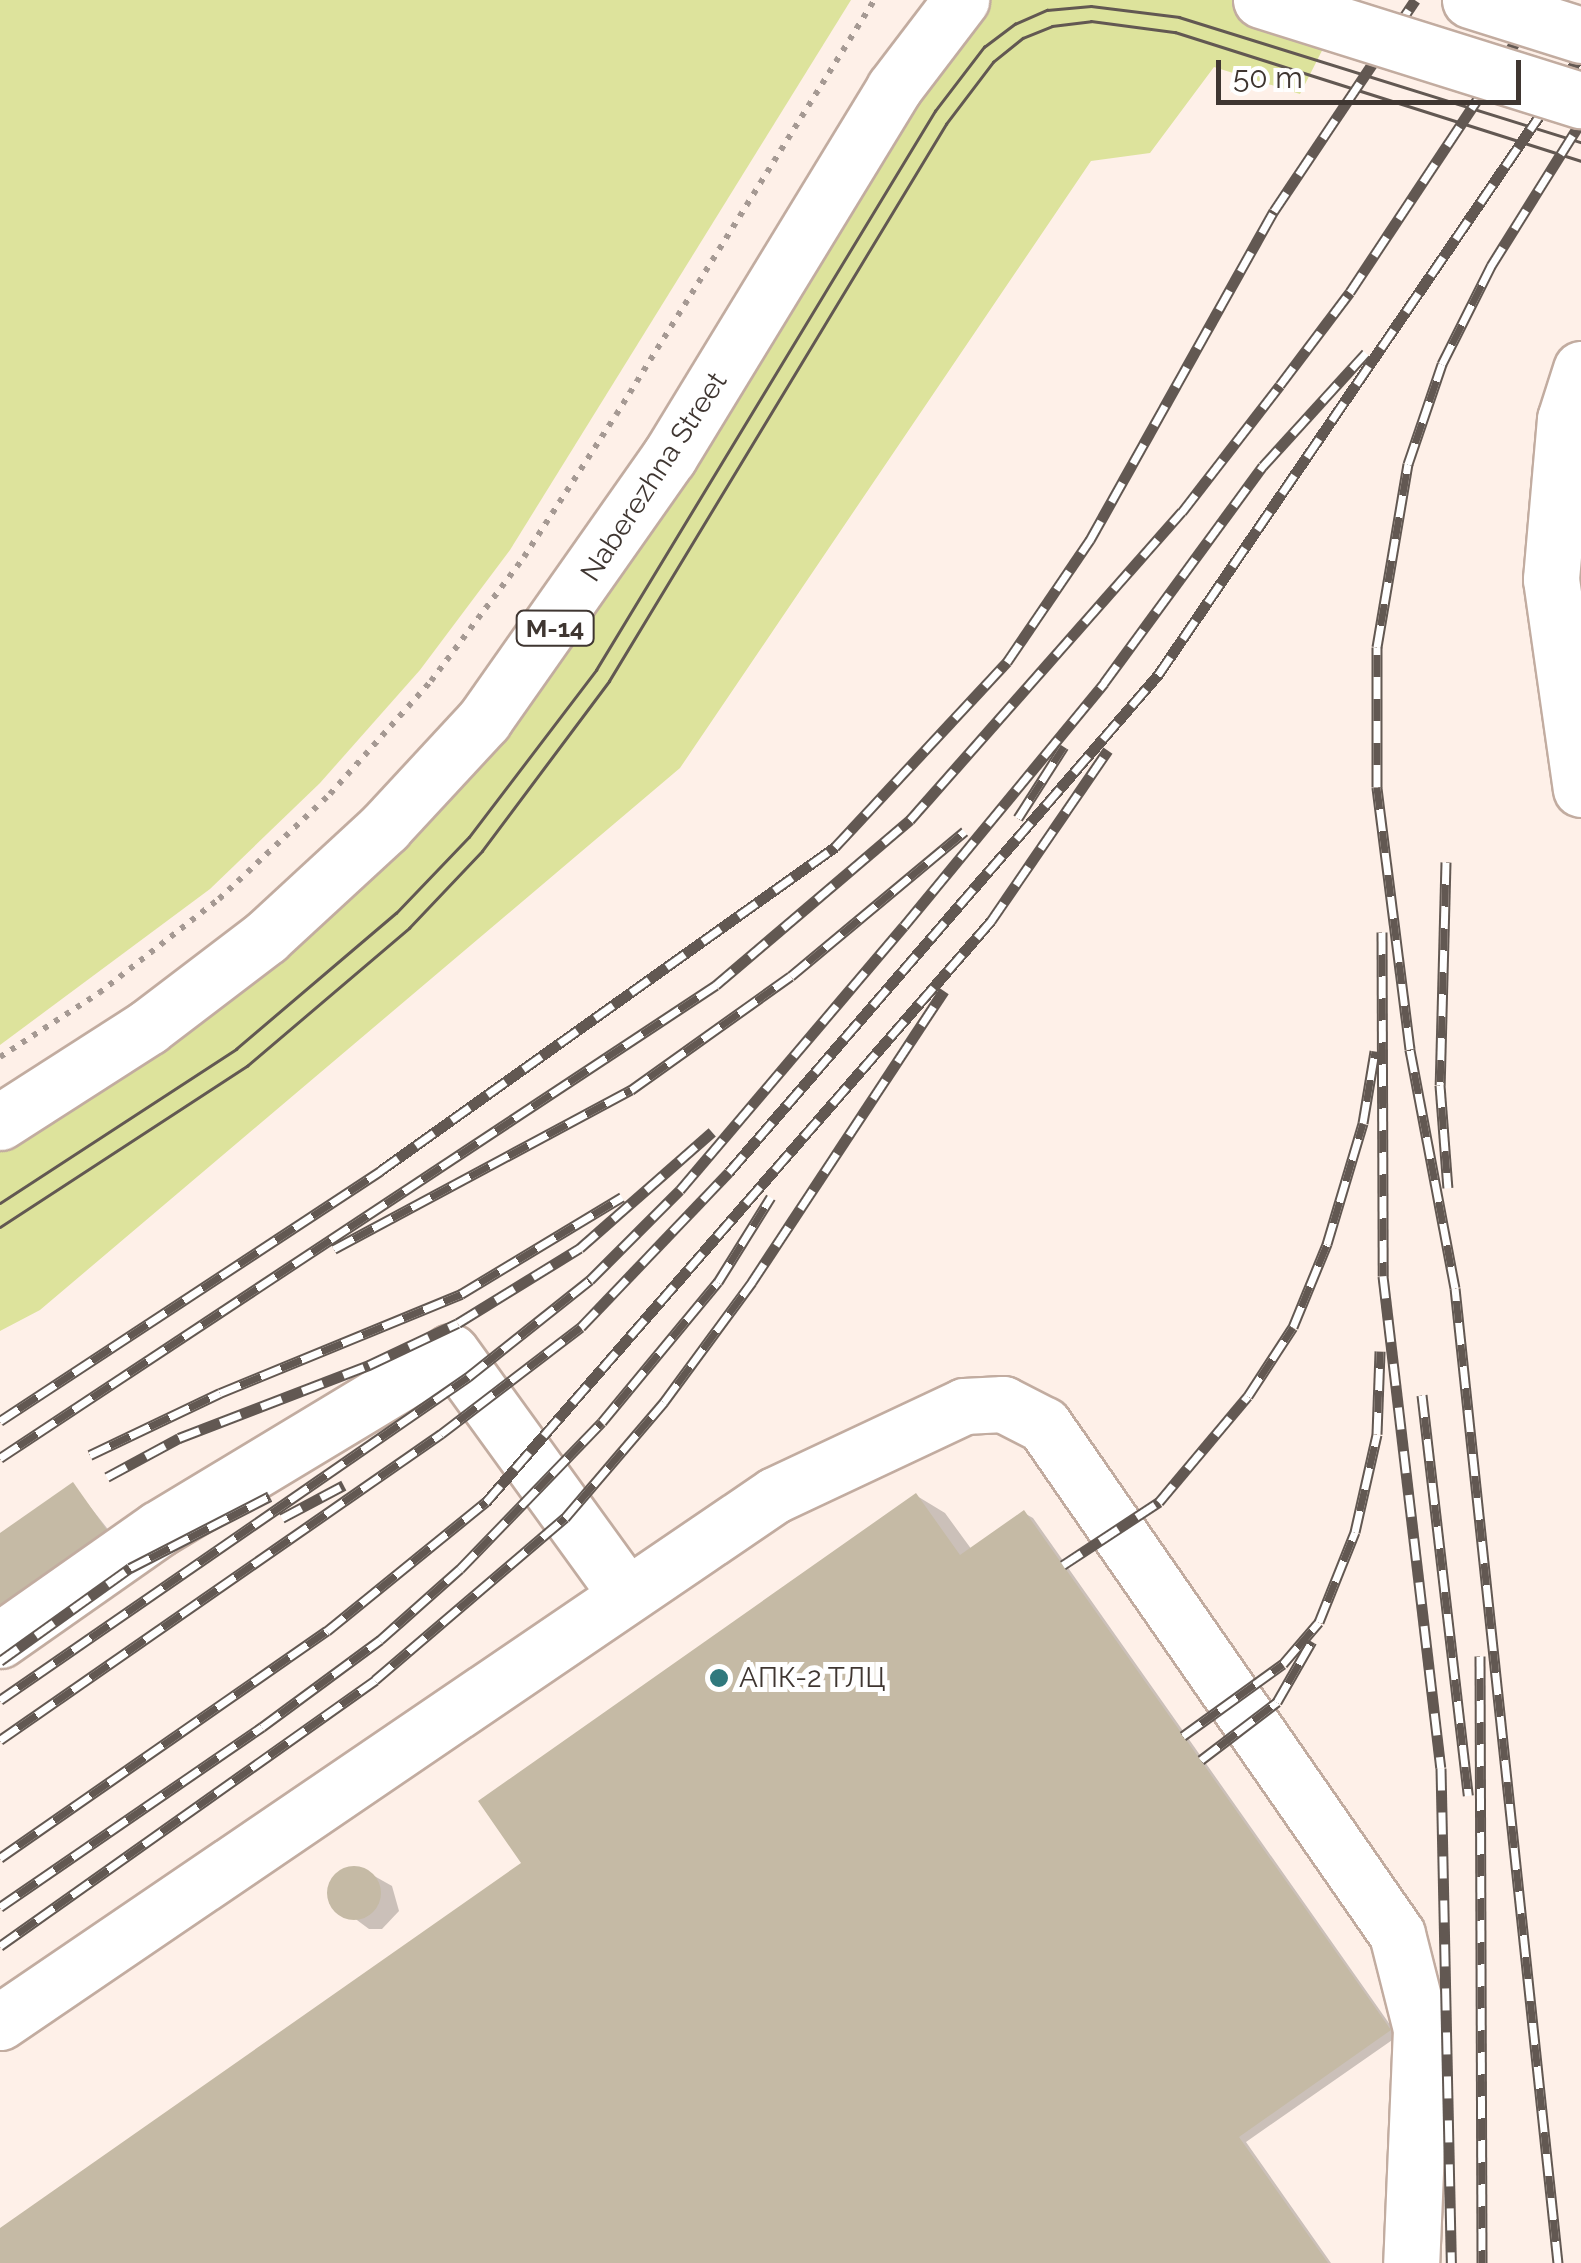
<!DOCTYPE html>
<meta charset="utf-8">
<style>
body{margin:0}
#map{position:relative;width:1581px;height:2263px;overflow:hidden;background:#fef0e8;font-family:Raleway,sans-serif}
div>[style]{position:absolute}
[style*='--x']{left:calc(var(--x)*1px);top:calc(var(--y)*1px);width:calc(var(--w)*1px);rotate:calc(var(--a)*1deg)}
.green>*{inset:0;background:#dde39c}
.shadow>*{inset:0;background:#0003}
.building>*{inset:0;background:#c5baa5}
.round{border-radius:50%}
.path>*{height:6px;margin-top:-3px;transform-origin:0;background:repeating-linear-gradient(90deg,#a59993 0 5px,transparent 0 13px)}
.roads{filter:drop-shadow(2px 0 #c2aca0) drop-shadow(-2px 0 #c2aca0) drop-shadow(0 2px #c2aca0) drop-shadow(0 -2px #c2aca0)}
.minor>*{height:55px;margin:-27.5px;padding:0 27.5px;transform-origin:27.5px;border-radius:27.5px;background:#fff}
.highway>*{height:55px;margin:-27.5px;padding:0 27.5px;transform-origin:27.5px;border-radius:27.5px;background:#fff}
.tram>*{height:2.5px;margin:-1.25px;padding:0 1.25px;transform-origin:1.25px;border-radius:1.25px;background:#625852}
.rail>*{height:11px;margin-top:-5.5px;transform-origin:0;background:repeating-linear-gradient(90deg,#fff 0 22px,#625852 0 44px);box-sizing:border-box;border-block:2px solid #625852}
.bridges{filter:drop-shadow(2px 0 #c2aca0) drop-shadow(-2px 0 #c2aca0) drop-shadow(0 2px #c2aca0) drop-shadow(0 -2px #c2aca0)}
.highway-bridge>*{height:55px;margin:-27.5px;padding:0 27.5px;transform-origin:27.5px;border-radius:27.5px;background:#fff}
.dots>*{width:28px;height:28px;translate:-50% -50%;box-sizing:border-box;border:5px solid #fff;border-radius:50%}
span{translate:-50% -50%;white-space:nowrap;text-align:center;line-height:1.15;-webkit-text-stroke:10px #fff;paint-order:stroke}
.shield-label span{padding:2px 8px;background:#fff;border:2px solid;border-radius:8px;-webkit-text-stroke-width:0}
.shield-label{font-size:25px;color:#3f3631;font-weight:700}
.street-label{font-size:28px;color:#3f3631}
.poi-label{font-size:28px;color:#3f3631}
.left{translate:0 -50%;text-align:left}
.scale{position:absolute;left:1216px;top:60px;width:305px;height:45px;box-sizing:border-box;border:5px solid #3f3631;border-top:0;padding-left:12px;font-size:30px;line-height:35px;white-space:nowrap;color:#3f3631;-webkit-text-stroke:8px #fff;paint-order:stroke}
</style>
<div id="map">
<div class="green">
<i style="clip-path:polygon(0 0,851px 0,510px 550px,420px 670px,320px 783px,210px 889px,0 1045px)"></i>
<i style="clip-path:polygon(991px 0,1242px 0,1333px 29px,1300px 94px,1214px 67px,1150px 153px,1091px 161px,680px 768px,40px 1310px,0 1331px,0 1150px,148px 1060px,273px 961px,978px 8px)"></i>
</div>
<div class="shadow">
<i style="clip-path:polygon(73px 1485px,125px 1551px,0 1536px)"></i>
<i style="clip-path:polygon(917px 1496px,945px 1513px,972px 1550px,1024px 1513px,1033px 1518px,1398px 2036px,1246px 2142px,1331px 2263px,0 2263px,0 2231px,526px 1863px)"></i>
<i style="clip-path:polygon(360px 1868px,392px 1886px,399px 1911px,382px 1929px,369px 1929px,330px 1900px,335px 1876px)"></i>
</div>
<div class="building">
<i style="clip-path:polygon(73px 1482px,118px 1546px,0 1628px,0 1533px)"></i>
<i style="clip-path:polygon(916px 1493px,960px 1555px,1024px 1510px,1391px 2030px,1239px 2137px,1328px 2263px,0 2263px,0 2228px,521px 1863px,478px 1801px)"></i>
<i class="round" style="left:327px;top:1866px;width:54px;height:54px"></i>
</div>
<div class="path">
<i style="--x:0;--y:1057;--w:118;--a:-32.9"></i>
<i style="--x:99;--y:993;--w:152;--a:-38.1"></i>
<i style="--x:219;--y:899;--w:153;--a:-43.4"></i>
<i style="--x:330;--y:794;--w:152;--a:-48.2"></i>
<i style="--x:431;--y:681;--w:155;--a:-53.1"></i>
<i style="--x:524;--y:557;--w:169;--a:-57.1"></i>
<i style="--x:616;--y:415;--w:489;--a:-58.1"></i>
</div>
<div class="roads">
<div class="minor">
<i style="--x:1581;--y:369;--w:52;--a:107.7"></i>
<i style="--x:1565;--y:419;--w:161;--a:95"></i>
<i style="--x:1551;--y:579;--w:212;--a:81.9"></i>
<i style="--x:0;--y:1640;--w:193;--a:-35.1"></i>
<i style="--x:158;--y:1529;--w:342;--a:-31.1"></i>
<i style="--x:451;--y:1352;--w:300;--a:54.1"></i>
<i style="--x:0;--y:2022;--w:937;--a:-34.22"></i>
<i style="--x:775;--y:1495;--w:209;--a:-25.2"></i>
<i style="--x:964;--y:1406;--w:39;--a:-3"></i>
<i style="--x:1003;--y:1404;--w:46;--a:27.1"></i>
<i style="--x:1044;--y:1425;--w:619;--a:55.26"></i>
<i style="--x:1397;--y:1934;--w:98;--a:75.8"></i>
<i style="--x:1421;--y:2029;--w:234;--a:92.4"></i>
</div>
<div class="highway">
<i style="--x:0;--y:1122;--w:176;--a:-32.7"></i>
<i style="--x:148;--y:1027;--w:148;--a:-37.3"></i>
<i style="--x:266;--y:937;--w:162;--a:-42.7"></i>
<i style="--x:385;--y:827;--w:146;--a:-47.2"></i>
<i style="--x:484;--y:720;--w:322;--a:-54.9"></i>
<i style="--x:669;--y:457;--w:432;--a:-58.6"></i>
<i style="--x:894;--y:88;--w:111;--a:-52.7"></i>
</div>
</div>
<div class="tram">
<i style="--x:0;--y:1203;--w:282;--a:-33.1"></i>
<i style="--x:236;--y:1049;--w:210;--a:-40.4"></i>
<i style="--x:396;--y:913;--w:105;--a:-46.2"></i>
<i style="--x:469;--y:837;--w:210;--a:-52.7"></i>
<i style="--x:596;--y:670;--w:654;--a:-58.77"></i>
<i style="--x:935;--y:111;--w:81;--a:-52.6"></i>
<i style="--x:984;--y:47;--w:39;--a:-37"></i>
<i style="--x:1015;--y:24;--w:35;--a:-24"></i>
<i style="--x:1047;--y:10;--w:44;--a:-5.2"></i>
<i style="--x:1091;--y:6;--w:89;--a:7.1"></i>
<i style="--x:1179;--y:17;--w:421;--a:17.3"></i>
<i style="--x:0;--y:1227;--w:295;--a:-33.1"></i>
<i style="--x:247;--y:1066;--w:213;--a:-40.4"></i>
<i style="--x:409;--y:928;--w:106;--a:-46.5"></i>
<i style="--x:482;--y:851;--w:212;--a:-53.2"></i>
<i style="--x:609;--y:681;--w:651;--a:-58.82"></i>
<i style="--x:946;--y:124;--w:78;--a:-52.8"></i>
<i style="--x:993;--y:62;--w:38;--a:-39"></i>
<i style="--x:1023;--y:38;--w:31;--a:-22"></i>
<i style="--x:1052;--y:26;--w:39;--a:-7"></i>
<i style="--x:1091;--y:21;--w:85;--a:7.5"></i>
<i style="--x:1175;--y:32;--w:426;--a:17.6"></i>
</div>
<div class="rail">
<i style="--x:1018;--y:818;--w:85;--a:-57.4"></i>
<i style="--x:1446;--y:862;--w:223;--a:91.5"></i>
<i style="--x:1440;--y:1085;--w:103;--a:85.6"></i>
<i style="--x:1382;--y:932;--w:344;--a:89.8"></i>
<i style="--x:1383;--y:1276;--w:495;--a:83.3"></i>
<i style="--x:1441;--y:1768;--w:495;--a:88.8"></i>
<i style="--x:334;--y:1249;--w:337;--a:-28.2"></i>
<i style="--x:631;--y:1090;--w:196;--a:-35.5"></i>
<i style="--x:791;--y:976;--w:226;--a:-39.8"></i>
<i style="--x:1422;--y:1395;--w:403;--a:83.4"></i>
<i style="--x:0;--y:1421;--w:455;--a:-33.3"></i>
<i style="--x:380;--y:1171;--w:559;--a:-35.45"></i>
<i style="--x:835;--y:847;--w:253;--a:-47.1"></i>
<i style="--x:1007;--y:662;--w:148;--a:-55.8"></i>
<i style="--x:1090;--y:540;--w:377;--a:-60.8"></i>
<i style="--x:1274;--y:211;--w:254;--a:-56.2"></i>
<i style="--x:90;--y:1455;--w:144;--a:-25.5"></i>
<i style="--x:220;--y:1393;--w:261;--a:-22.3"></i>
<i style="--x:461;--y:1294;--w:188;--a:-31.1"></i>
<i style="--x:0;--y:1458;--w:858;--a:-33.45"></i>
<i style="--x:716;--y:985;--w:255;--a:-40.4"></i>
<i style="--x:910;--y:820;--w:411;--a:-48.6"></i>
<i style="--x:1182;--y:512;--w:160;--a:-52.3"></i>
<i style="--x:1280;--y:385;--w:116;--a:-53"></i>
<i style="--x:1350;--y:292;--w:350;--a:-56.5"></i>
<i style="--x:107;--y:1477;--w:82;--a:-28.4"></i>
<i style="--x:179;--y:1438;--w:204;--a:-21"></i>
<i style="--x:369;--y:1365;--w:98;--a:-25.3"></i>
<i style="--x:458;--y:1323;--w:143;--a:-31.6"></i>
<i style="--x:580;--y:1248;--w:176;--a:-41.3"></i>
<i style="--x:282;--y:1518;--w:70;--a:-28"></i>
<i style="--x:1063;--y:1565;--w:115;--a:-33.3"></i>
<i style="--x:1159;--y:1502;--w:138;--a:-50"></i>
<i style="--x:1248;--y:1396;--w:82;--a:-56.9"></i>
<i style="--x:1293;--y:1327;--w:90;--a:-67.7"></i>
<i style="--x:1327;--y:1244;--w:126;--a:-73.4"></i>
<i style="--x:1363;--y:1123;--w:73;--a:-80.5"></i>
<i style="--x:1480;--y:1656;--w:607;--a:89.81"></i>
<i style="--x:0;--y:1661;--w:160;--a:-35.6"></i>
<i style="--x:130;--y:1568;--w:157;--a:-27.2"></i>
<i style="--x:0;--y:1700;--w:569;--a:-34.61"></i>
<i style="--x:468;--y:1377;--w:156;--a:-38.5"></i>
<i style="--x:590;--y:1280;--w:127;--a:-45"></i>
<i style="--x:680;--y:1190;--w:346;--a:-49.7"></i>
<i style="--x:904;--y:926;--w:315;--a:-50.5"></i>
<i style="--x:1104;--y:683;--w:269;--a:-53.8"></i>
<i style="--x:1263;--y:466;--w:153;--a:-47.7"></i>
<i style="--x:1183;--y:1736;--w:123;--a:-35.8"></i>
<i style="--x:1283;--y:1664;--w:55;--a:-49.4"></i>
<i style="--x:1319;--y:1622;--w:97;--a:-68.2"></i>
<i style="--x:1355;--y:1532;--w:100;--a:-77.3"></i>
<i style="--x:1377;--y:1434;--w:83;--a:-87.9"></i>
<i style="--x:0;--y:1740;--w:537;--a:-34.76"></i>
<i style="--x:441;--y:1434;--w:176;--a:-37.4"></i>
<i style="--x:581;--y:1327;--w:214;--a:-46.3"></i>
<i style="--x:729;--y:1172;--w:657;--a:-49.2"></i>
<i style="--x:1158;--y:675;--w:751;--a:-55.7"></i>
<i style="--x:1201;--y:1760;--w:96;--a:-37.3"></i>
<i style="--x:1277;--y:1702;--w:70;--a:-60.2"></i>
<i style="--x:0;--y:1858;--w:398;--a:-34.8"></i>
<i style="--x:327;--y:1631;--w:205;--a:-39.1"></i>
<i style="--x:486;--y:1502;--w:770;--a:-49"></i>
<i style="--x:991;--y:921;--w:207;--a:-55.6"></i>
<i style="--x:0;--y:1907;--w:318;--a:-34.5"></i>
<i style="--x:262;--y:1727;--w:147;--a:-36.4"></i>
<i style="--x:380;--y:1640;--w:107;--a:-41.6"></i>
<i style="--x:460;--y:1569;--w:204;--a:-46"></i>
<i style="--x:602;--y:1422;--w:182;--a:-50.4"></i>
<i style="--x:718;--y:1282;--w:100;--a:-58.1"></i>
<i style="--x:0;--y:1946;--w:460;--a:-35.3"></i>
<i style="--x:375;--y:1680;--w:250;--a:-40.5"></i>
<i style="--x:565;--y:1518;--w:153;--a:-49.5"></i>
<i style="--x:664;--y:1402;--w:149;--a:-53.7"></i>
<i style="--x:752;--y:1282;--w:349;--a:-56.6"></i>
<i style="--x:1558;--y:2263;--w:980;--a:-96.03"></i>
<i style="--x:1455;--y:1288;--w:243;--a:-100.7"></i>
<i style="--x:1410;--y:1049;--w:264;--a:-97.2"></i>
<i style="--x:1377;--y:787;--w:140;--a:-90"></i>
<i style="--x:1377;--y:647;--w:186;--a:-80.4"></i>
<i style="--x:1408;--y:464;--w:106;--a:-71.2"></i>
<i style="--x:1442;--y:364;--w:110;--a:-63.4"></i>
<i style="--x:1491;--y:266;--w:170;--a:-58"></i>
</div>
<div class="bridges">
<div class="highway-bridge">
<i style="--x:1261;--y:0;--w:335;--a:17.4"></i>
<i style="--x:1470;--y:0;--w:116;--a:17.5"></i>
</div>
</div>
<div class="dots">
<i style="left:719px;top:1678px;background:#30797d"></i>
</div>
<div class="shield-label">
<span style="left:555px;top:628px">М-14</span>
</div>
<div class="street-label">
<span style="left:654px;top:477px;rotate:-57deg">Naberezhna Street</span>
</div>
<div class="poi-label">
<span class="left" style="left:739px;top:1678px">АПК-2 ТЛЦ</span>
</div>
<div class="scale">50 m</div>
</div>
